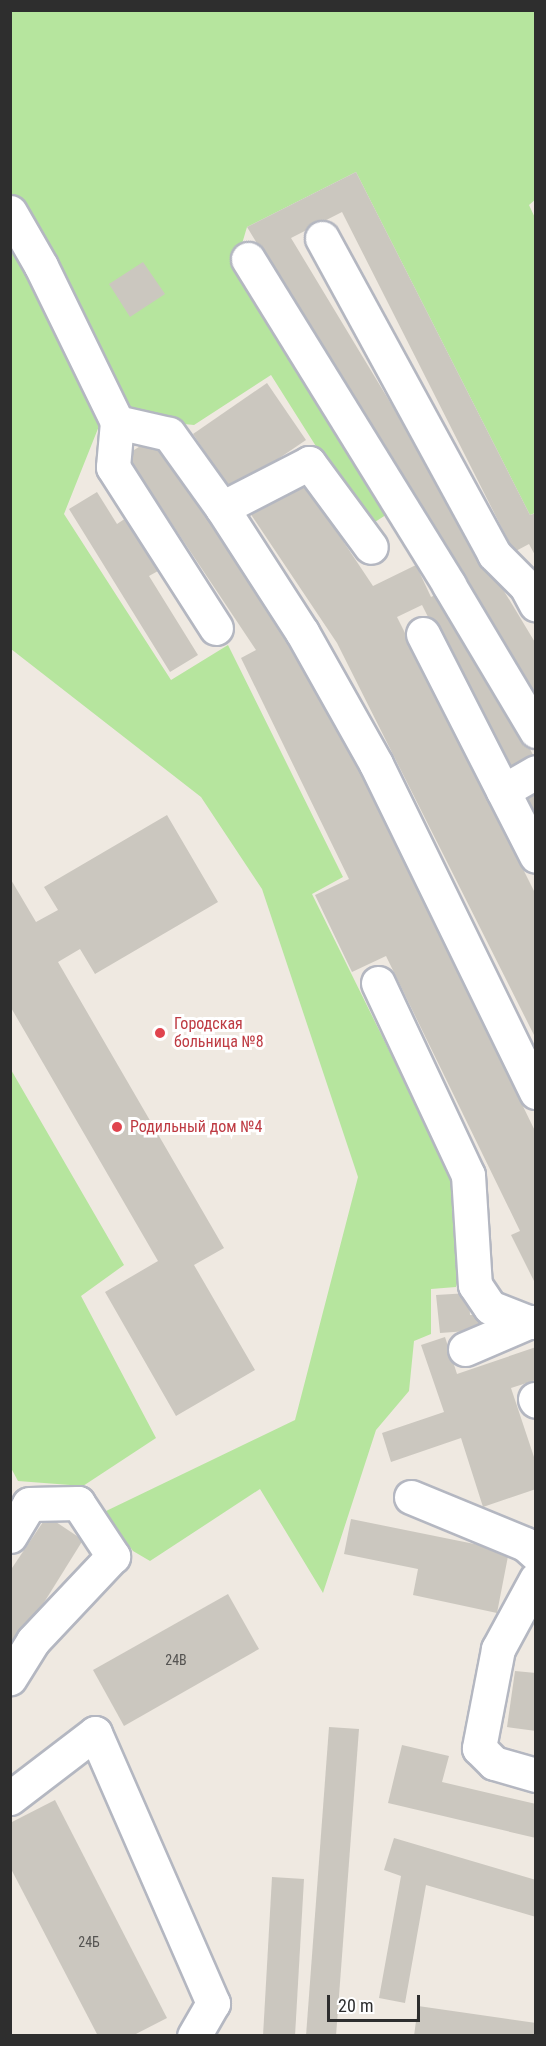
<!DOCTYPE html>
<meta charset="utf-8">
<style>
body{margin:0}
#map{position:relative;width:546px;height:2046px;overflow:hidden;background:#efe9e1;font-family:"Roboto Condensed",sans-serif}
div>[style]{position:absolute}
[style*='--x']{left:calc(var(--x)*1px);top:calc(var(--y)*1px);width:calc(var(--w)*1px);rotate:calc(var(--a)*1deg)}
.green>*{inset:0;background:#b6e59e}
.building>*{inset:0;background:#cbc7bf}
.roads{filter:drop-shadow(2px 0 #b4b7c1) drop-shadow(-2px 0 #b4b7c1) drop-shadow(0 2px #b4b7c1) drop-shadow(0 -2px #b4b7c1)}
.minor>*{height:33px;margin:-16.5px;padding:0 16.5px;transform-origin:16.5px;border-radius:16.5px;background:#fff}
.dots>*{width:16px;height:16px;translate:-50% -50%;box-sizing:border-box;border:3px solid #fff;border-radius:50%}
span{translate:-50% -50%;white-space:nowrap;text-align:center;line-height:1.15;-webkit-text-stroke:6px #fff;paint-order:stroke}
.number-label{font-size:14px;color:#555452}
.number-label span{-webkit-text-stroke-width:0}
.health-label{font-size:16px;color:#be3a42}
.left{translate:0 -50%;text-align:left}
.frame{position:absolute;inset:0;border:12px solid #2e2e2e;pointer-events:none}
.scale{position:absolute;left:327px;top:1995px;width:93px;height:27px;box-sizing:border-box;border:3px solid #2e2e2e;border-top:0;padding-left:8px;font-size:18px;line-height:21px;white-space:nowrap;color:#2e2e2e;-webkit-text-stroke:4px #fff;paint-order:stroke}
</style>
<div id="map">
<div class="green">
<i style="clip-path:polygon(10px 11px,535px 11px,536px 199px,529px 205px,536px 220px,535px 513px,530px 515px,356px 172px,247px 227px,236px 264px,389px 513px,367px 527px,271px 375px,194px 425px,103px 416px,64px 514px,171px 680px,228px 645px,343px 877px,312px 894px,452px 1178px,463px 1260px,456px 1287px,431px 1289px,431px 1334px,414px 1341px,409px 1391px,376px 1430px,323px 1593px,260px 1489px,150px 1561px,133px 1551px,104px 1512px,295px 1420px,358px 1177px,262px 889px,201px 797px,11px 649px)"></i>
<i style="clip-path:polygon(10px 1068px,124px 1265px,81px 1296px,156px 1438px,83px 1486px,18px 1481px,11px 1468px)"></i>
</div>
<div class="building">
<i style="clip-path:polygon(356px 172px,530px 515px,536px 513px,536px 557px,529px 544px,514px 552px,342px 212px,291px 238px,536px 644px,536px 700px,247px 227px)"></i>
<i style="clip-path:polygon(143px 262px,165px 294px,130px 317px,109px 284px)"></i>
<i style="clip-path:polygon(267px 383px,306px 440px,231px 491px,193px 434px)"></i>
<i style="clip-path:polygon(155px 437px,285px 640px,294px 636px,536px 1133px,536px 1285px,511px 1235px,520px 1231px,386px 956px,352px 972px,315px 895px,349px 879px,241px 658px,256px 650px,126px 455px)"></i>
<i style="clip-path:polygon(301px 478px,373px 586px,416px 565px,431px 597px,450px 588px,535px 759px,507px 773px,422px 605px,397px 617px,536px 895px,536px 1039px,337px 643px,250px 513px)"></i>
<i style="clip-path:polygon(97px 492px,117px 524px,126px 518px,158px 571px,149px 576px,198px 655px,170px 672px,69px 509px)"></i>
<i style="clip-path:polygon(536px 789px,536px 818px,524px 795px)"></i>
<i style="clip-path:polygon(167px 815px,218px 902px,95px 974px,80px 949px,58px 962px,224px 1248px,194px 1265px,255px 1370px,176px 1416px,105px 1292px,158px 1261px,10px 1006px,10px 878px,36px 922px,58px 910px,44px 887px)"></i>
<i style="clip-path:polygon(469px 1293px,470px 1315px,480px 1315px,481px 1330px,440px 1333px,436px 1295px)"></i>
<i style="clip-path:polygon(445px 1337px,457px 1374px,536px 1347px,536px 1380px,511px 1388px,536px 1463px,536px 1489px,483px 1507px,461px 1438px,391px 1462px,382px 1433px,444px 1412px,421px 1345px)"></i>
<i style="clip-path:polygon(47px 1516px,83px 1540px,10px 1657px,10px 1571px)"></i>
<i style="clip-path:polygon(351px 1519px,509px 1551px,497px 1613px,413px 1595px,418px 1569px,344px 1554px)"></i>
<i style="clip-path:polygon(228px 1594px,259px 1649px,124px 1726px,93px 1670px)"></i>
<i style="clip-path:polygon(515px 1671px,536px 1673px,536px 1731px,507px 1727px)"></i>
<i style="clip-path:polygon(329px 1727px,359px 1729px,336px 2036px,306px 2036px)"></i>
<i style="clip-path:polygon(402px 1745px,449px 1756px,442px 1782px,536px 1804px,536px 1838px,388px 1803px)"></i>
<i style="clip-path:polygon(55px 1800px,167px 2018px,132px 2036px,98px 2036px,10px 1867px,10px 1823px)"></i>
<i style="clip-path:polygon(394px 1838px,536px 1880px,536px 1917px,426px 1885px,405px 2003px,379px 1998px,401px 1876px,384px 1870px)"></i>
<i style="clip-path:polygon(272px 1877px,304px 1879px,295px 2036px,263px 2036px)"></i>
<i style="clip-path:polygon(418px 2006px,536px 2023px,536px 2036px,414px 2036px)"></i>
</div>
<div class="roads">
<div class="minor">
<i style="--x:10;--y:212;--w:62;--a:60.1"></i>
<i style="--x:41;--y:266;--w:174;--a:64"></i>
<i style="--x:117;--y:422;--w:45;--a:95.1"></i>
<i style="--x:113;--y:467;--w:191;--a:57.4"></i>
<i style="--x:322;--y:238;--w:360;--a:61.4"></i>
<i style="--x:494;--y:554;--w:45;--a:45"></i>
<i style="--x:526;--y:586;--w:21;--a:62"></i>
<i style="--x:248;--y:259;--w:383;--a:58.3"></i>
<i style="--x:449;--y:585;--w:170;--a:59.2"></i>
<i style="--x:117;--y:422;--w:53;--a:13"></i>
<i style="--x:169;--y:434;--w:91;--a:54.4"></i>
<i style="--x:222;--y:508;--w:148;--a:57.2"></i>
<i style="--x:302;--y:632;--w:151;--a:60.7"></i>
<i style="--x:376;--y:764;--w:365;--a:64"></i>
<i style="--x:222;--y:508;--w:98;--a:-27.3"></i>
<i style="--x:309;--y:463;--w:104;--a:53.6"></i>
<i style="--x:423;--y:634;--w:249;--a:63"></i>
<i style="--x:503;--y:791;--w:38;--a:-30"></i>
<i style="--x:378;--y:983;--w:212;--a:64.9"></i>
<i style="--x:468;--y:1175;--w:110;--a:86.4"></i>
<i style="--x:475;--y:1285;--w:27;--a:56"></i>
<i style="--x:490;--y:1307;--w:41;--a:21.5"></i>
<i style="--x:465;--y:1349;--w:69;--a:-23.2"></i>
<i style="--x:528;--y:1322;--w:8;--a:0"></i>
<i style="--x:535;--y:1399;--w:2;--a:63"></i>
<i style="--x:411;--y:1497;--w:123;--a:22.4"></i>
<i style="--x:525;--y:1544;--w:15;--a:42"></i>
<i style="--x:10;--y:1536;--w:37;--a:-59"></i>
<i style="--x:29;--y:1504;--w:49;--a:-1.2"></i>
<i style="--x:78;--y:1503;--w:64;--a:56.6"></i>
<i style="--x:113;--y:1556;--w:117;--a:133.3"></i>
<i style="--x:33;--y:1641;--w:44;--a:121.9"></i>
<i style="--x:536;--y:1579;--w:80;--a:118.5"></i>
<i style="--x:498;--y:1649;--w:101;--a:100.9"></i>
<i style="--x:479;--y:1748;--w:21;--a:45"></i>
<i style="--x:494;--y:1763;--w:44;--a:15.9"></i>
<i style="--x:10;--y:1798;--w:107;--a:-37.4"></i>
<i style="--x:95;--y:1733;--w:295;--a:66.4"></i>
<i style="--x:213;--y:2003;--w:38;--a:120"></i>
</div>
</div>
<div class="dots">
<i style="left:160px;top:1033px;background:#e0444e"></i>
<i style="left:117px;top:1127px;background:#e0444e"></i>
</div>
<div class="number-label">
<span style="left:176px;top:1660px">24В</span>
<span style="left:89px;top:1942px">24Б</span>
</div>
<div class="health-label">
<span class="left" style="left:174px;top:1033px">Городская<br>больница №8</span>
<span class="left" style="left:130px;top:1127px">Родильный дом №4</span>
</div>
<div class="frame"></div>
<div class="scale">20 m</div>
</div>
